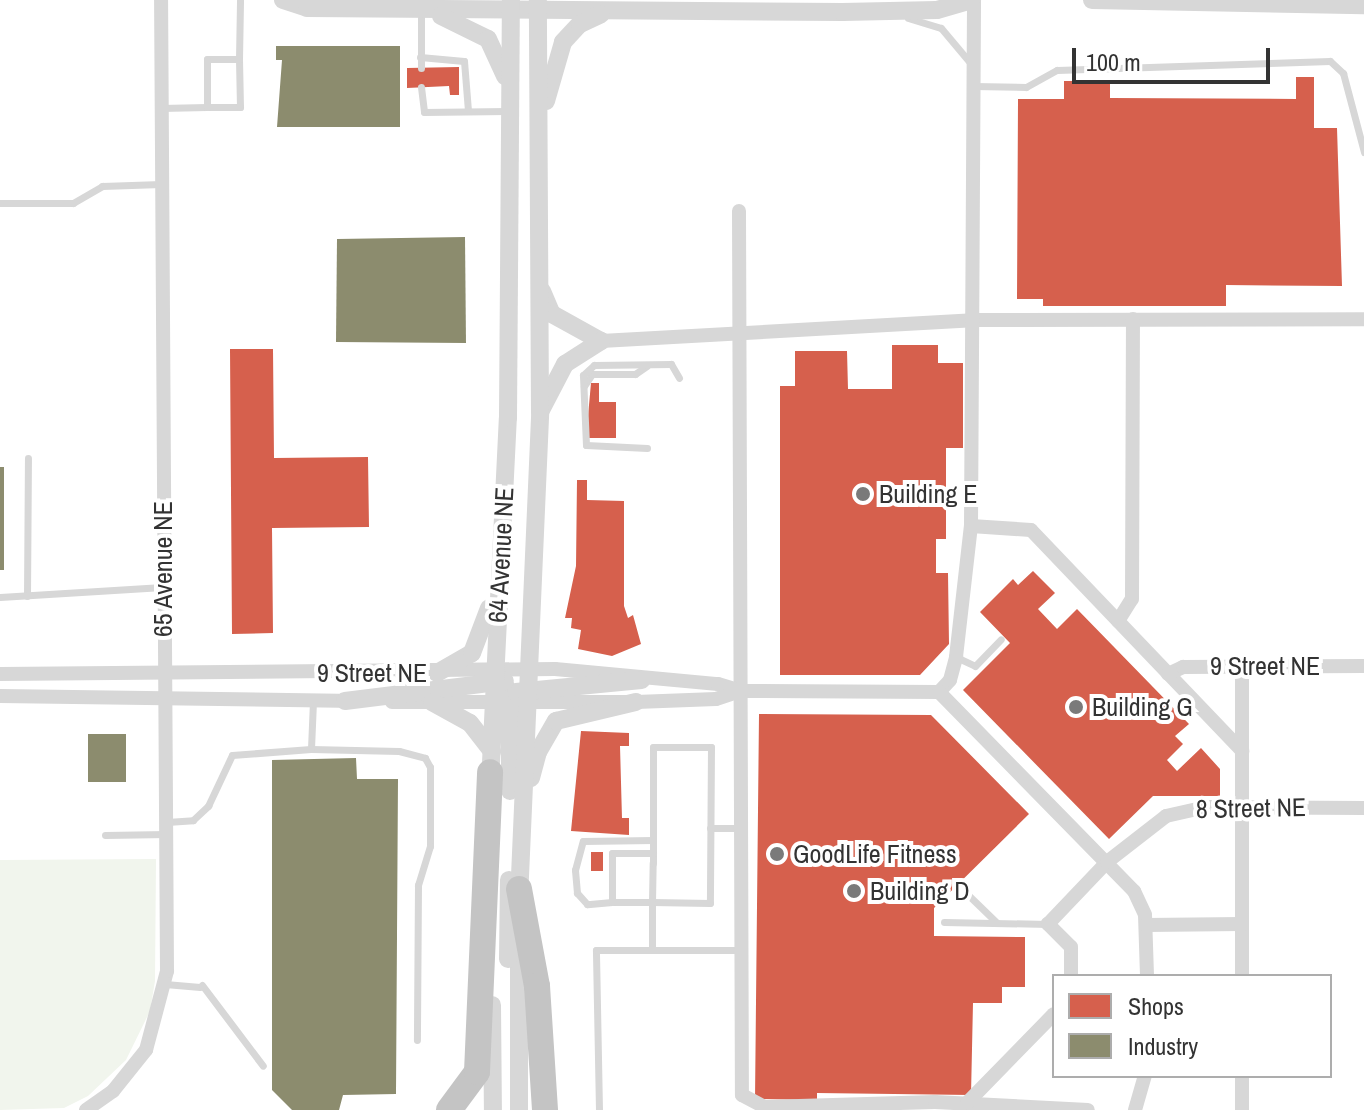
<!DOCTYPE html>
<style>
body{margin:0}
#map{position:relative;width:1364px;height:1110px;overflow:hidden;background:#fff;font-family:"Archivo Narrow",sans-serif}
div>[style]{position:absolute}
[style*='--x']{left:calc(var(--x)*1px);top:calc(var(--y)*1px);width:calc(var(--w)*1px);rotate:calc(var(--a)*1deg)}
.green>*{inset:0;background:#f1f5ed}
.shops>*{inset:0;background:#d6604d}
.industry>*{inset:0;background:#8c8c6e}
.service>*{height:7px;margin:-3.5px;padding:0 3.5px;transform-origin:3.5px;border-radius:3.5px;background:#d7d7d7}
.minor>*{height:14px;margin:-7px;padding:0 7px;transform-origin:7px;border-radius:7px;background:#d7d7d7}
.tertiary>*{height:18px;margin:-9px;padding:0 9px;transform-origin:9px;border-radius:9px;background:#d7d7d7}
.motorway>*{height:26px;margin:-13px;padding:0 13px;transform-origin:13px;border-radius:13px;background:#c4c4c4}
.dots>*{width:22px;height:22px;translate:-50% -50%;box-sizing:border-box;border:4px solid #fff;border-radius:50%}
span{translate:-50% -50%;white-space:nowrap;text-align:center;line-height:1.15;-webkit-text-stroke:8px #fff;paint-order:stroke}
.poi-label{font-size:26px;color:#333}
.left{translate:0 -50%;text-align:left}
.street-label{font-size:26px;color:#333}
.legend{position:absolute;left:1052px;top:974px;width:280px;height:104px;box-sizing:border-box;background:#fff;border:2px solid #adadad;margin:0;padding:10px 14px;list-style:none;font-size:24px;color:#333}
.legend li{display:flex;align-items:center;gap:16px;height:40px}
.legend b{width:40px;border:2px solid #adadad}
.scale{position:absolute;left:1072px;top:48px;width:198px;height:36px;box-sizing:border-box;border:4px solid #333;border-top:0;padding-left:10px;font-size:24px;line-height:28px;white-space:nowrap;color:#333;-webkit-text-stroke:6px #fff;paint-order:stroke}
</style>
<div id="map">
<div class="green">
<i style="clip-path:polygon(156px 859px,155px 981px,150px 1011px,126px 1060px,88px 1096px,64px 1108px,0 1110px,0 860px)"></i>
</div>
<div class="shops">
<i style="clip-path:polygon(459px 67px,459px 95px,450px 95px,449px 86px,407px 88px,407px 68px)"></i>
<i style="clip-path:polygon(1296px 77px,1314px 77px,1314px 128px,1337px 128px,1342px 286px,1226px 285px,1226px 306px,1043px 306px,1043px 299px,1017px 299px,1018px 99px,1064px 99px,1064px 81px,1110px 81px,1110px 98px,1296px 99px)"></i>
<i style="clip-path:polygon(892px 345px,938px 345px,938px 363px,963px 363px,963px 448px,946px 448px,946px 539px,936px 539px,936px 573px,948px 573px,949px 644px,920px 675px,780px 675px,780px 386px,795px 386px,795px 351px,847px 351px,848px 389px,892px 389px)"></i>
<i style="clip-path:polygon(230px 349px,273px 349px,274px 458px,368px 457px,369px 527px,272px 528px,273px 633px,232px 634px)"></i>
<i style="clip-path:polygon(591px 383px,599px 383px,599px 402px,616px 402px,616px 438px,586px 438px)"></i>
<i style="clip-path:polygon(577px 480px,587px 480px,587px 500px,624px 501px,624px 606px,628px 618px,633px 615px,641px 644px,612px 656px,578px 649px,581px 630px,571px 628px,572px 618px,565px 618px,576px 566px)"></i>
<i style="clip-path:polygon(1033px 571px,1055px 593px,1038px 609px,1057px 629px,1077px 609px,1189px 724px,1175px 736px,1183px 744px,1167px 760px,1177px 771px,1201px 748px,1220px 769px,1220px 796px,1153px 796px,1109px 839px,963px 690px,1010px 643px,980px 612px,1013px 579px,1018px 585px)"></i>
<i style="clip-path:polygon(759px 714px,931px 715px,1029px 814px,934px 908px,934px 936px,1025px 937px,1025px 987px,1002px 987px,1002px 1003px,973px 1003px,971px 1095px,817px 1093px,817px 1100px,755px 1099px)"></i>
<i style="clip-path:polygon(581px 731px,629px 733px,629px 746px,620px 746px,622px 818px,629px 818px,629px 835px,571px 831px)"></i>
<i style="clip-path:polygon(591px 852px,603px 852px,603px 871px,591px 871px)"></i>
</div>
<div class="industry">
<i style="clip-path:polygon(276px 46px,400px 46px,400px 127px,277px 127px,282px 60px,276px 60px)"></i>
<i style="clip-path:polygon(465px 237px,466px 343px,336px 342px,337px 239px)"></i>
<i style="clip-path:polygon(0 467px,4px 467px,4px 570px,0 570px)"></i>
<i style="clip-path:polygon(88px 734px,126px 734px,126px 782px,88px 782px)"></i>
<i style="clip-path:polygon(356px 758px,357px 779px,398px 779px,396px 1094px,343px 1095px,339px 1110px,292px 1110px,272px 1090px,272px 760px)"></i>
</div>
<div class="service">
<i style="--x:908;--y:18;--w:34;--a:17"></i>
<i style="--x:941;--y:28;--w:48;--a:50"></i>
<i style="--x:420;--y:57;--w:44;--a:5.2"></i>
<i style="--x:464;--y:61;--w:50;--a:85.4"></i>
<i style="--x:239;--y:59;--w:59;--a:-89"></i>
<i style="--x:421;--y:68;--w:57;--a:-90"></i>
<i style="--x:973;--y:86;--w:53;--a:1.1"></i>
<i style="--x:1026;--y:87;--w:35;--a:-29"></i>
<i style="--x:1057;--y:70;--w:273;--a:-1.9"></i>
<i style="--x:1330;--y:61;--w:18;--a:43"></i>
<i style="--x:1343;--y:73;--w:82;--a:75.1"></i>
<i style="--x:421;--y:87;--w:25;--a:83"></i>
<i style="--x:424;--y:112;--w:83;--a:-0.7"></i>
<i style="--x:161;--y:108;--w:46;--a:-1.2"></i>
<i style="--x:207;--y:107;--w:33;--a:0"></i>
<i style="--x:240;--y:107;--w:48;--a:-91.2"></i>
<i style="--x:239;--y:59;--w:32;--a:180"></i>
<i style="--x:207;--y:59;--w:48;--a:90"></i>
<i style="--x:0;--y:203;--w:73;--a:0"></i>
<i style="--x:73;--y:203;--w:34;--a:-30"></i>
<i style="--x:102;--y:186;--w:59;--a:-1.9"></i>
<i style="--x:584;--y:386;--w:14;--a:-56"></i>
<i style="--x:592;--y:374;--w:43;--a:0"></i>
<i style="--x:635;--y:374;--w:14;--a:-34"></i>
<i style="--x:647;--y:448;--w:61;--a:-177.2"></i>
<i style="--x:586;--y:445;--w:70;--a:-92.5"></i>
<i style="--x:583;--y:375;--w:15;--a:-42"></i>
<i style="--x:594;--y:365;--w:77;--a:-0.7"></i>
<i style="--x:671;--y:364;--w:16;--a:60"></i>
<i style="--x:27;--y:596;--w:138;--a:-89.6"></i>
<i style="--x:0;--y:597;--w:163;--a:-3.5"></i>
<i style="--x:956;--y:657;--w:21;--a:25"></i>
<i style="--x:975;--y:666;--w:37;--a:-46"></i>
<i style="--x:313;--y:701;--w:48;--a:92.4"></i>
<i style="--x:311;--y:749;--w:88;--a:1.3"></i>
<i style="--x:399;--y:751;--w:27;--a:15"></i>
<i style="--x:425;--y:758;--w:10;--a:61"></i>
<i style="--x:430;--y:767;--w:79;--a:90"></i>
<i style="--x:430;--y:846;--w:41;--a:107.1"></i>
<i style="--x:418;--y:885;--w:155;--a:90.4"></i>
<i style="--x:167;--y:822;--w:26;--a:-4"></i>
<i style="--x:193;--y:820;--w:21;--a:-43"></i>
<i style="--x:208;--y:806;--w:56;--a:-64.8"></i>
<i style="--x:232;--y:755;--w:79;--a:-4.3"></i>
<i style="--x:710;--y:828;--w:30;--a:0"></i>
<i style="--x:105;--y:835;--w:62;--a:-0.9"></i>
<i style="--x:961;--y:888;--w:50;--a:44.2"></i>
<i style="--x:612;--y:902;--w:25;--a:175"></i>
<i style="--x:587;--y:904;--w:15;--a:-132"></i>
<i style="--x:577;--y:893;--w:23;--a:-95"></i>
<i style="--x:575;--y:870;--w:30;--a:-75"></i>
<i style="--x:583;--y:841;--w:70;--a:-0.8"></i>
<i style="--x:944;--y:922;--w:104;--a:1.1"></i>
<i style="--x:652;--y:950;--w:48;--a:-90"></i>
<i style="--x:652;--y:902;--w:39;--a:-89"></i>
<i style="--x:653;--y:863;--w:116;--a:-90"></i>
<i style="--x:653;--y:747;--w:58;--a:0"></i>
<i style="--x:711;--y:747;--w:156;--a:90.4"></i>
<i style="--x:710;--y:903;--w:58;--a:-179"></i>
<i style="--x:652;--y:902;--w:40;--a:180"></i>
<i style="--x:612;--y:902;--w:49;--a:-90"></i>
<i style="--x:612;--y:853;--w:41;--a:0"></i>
<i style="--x:165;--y:984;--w:35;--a:5"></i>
<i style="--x:202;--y:985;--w:101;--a:53"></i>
<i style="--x:599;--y:1110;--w:160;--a:-91.1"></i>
<i style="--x:596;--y:950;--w:145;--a:0"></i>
</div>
<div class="minor">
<i style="--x:739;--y:211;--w:884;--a:89.81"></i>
<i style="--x:742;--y:1095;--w:26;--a:28"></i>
<i style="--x:765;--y:1107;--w:170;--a:-1.7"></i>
<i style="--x:935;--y:1102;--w:153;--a:3"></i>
<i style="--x:601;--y:341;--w:372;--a:-3.2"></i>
<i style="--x:972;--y:320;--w:392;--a:-0.1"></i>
<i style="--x:971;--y:526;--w:60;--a:3.8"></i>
<i style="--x:1031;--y:530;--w:306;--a:46.3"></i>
<i style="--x:1242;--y:751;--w:225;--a:90"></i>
<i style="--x:1118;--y:621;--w:26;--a:-58"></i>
<i style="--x:1132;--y:599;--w:280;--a:-89.8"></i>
<i style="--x:1242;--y:667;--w:84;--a:90"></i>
<i style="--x:0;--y:674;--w:555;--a:-0.52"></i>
<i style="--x:555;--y:669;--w:164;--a:5.3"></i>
<i style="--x:718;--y:684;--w:24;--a:17"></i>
<i style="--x:741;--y:691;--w:198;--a:0.3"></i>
<i style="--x:1168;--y:674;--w:17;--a:-25"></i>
<i style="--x:1183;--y:667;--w:181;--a:-0.3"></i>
<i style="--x:939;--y:692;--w:16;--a:-47"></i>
<i style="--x:950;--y:680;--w:24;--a:-75"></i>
<i style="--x:956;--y:657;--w:132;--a:-83.5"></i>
<i style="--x:971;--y:526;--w:526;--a:-89.67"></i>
<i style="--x:939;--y:692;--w:279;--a:45.6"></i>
<i style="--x:1134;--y:891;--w:26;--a:65"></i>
<i style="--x:1145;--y:915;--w:61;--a:88.1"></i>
<i style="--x:0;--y:696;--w:356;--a:0.8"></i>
<i style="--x:392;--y:702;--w:244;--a:0"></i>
<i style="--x:636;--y:702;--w:80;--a:-2.1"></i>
<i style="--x:716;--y:699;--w:26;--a:-18"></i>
<i style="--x:1146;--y:925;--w:96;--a:-0.6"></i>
<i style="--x:1071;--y:976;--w:29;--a:-90"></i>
<i style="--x:1071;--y:947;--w:33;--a:-135"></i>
<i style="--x:1048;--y:924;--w:86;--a:-46.4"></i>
<i style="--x:1107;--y:862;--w:75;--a:-37.9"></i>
<i style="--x:1166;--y:816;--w:41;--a:-12.7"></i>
<i style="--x:1206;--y:807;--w:158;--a:0.4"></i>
<i style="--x:1242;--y:1076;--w:34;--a:90"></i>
<i style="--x:967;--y:1103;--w:124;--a:-45.7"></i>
<i style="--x:86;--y:1110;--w:33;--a:-35"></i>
<i style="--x:113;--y:1091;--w:53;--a:-51.2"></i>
<i style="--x:146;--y:1050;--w:82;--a:-75.1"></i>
<i style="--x:167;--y:971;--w:971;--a:-90.35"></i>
<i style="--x:1135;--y:1110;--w:35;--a:-74"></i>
</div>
<div class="tertiary">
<i style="--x:283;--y:0;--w:25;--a:18"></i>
<i style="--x:307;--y:8;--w:535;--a:0.43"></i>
<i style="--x:842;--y:12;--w:95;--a:-1.2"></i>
<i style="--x:937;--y:10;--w:35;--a:-16"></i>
<i style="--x:1092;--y:0;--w:272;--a:1.1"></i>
<i style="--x:441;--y:16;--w:52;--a:26.1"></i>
<i style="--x:488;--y:39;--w:41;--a:65.3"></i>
<i style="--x:546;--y:101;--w:61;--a:-73.9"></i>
<i style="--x:563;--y:42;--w:25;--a:-47"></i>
<i style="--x:580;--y:24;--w:23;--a:-25"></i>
<i style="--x:542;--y:291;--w:25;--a:67"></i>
<i style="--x:552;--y:314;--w:56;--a:28.9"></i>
<i style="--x:541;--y:410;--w:52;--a:-62.4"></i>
<i style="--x:565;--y:364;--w:43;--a:-32.6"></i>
<i style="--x:495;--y:671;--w:27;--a:56"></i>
<i style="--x:510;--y:693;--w:98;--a:90"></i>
<i style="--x:437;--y:673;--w:40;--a:-29.7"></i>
<i style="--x:472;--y:653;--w:48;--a:-69.3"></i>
<i style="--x:516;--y:692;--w:126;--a:-5.5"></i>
<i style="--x:345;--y:701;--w:161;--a:-7.1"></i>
<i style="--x:432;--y:702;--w:43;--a:28.9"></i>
<i style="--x:470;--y:723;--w:36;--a:52"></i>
<i style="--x:531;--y:778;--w:27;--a:-75"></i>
<i style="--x:538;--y:752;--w:36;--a:-60"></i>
<i style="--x:556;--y:721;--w:82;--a:-13.4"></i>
<i style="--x:490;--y:783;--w:365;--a:-87.2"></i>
<i style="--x:508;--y:418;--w:418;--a:-89.6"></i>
<i style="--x:519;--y:899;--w:486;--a:-87.5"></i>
<i style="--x:540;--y:413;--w:413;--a:-90.3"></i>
<i style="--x:519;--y:941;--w:169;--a:90"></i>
<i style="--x:508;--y:959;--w:79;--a:-89.3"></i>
<i style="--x:492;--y:1005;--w:105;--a:89.5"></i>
</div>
<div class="motorway">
<i style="--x:519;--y:889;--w:99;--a:79.5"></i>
<i style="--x:537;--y:986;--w:124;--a:86.3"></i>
<i style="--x:449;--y:1110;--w:47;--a:-53.6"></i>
<i style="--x:477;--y:1072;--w:300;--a:-87.5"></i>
</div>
<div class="dots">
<i style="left:863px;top:494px;background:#7a7a7a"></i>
<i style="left:1076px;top:707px;background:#7a7a7a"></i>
<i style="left:777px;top:854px;background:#7a7a7a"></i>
<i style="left:854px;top:891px;background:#7a7a7a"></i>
</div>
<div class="poi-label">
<span class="left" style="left:879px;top:494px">Building E</span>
<span class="left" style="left:1092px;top:707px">Building G</span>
<span class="left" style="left:793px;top:854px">GoodLife Fitness</span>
<span class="left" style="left:870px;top:891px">Building D</span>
</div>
<div class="street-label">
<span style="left:501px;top:555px;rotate:-87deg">64 Avenue NE</span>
<span style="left:163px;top:569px;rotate:-90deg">65 Avenue NE</span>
<span style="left:1265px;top:666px">9 Street NE</span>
<span style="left:372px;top:673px">9 Street NE</span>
<span style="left:1251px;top:808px;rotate:-1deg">8 Street NE</span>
</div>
<ul class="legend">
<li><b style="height:22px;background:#d6604d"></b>Shops</li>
<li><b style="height:22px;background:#8c8c6e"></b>Industry</li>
</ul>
<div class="scale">100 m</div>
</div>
